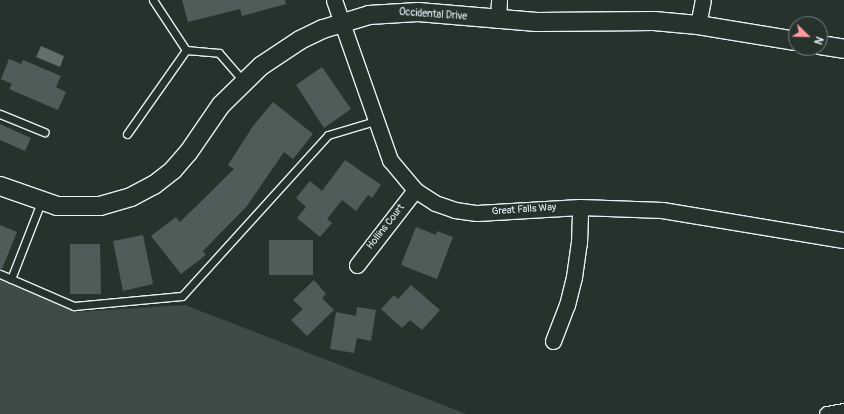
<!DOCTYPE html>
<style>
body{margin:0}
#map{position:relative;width:844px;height:414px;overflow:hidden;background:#26332d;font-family:Pangolin,sans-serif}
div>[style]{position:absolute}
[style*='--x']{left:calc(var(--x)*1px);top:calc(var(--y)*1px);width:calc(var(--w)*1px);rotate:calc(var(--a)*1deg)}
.green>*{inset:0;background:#3e4b47}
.water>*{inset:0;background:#636f6d}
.building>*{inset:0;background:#505c59}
.roads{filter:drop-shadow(1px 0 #e8f1f8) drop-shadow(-1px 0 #e8f1f8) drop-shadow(0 1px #e8f1f8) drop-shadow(0 -1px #e8f1f8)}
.service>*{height:7px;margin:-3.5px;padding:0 3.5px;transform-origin:3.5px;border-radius:3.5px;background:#26332d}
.minor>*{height:15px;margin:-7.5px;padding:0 7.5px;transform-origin:7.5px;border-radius:7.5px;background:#26332d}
.tertiary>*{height:18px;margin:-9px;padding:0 9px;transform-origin:9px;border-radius:9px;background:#26332d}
span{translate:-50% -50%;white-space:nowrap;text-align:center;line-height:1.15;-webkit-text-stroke:3px #26332d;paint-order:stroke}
.street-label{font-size:10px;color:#e8f1f8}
.north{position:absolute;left:788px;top:16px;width:40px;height:40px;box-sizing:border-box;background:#26332d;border:1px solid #747f7e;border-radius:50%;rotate:113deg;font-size:11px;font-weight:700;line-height:16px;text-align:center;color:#e8f1f8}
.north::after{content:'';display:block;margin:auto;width:14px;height:18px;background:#ff9aa2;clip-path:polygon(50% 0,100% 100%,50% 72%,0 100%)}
</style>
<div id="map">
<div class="green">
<i style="clip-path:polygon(0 270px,76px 312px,185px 305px,466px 414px,0 414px)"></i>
</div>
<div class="water">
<i style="clip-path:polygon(41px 46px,64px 56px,60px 67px,36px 57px)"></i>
</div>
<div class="building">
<i style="clip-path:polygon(182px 0,285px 0,286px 4px,242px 16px,240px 9px,188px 22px)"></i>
<i style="clip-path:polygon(9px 59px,21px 64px,23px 60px,61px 76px,56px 87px,66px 92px,58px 110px,9px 89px,12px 84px,1px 79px)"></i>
<i style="clip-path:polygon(322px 67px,351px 109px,324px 128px,296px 85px)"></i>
<i style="clip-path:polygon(273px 102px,313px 134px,293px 159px,284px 152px,247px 206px,203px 251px,206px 255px,181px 274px,151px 236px,176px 217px,180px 222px,234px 169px,228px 165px,253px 126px)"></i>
<i style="clip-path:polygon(0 124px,31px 138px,25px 151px,0 140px)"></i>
<i style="clip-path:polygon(345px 160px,381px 185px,372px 198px,368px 195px,356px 211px,342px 200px,327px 219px,332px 223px,320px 237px,297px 218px,306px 207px,296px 198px,310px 181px,322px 191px)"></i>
<i style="clip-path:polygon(0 225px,17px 232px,2px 269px,0 269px)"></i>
<i style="clip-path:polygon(416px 227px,436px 235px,437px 231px,453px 237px,437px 279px,401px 265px)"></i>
<i style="clip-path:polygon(143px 235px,153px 284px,123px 291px,113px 241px)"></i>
<i style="clip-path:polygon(269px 240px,313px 240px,313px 275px,269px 275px)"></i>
<i style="clip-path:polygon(70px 244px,100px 244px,101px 294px,70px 294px)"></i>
<i style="clip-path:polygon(314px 280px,326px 294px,322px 298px,334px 310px,307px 336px,291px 320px,303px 309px,293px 300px)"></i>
<i style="clip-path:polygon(411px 285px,440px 310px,422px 330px,410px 320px,402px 328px,381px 309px,394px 295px,398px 299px)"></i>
<i style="clip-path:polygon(357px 307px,376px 310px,371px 341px,357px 338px,354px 353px,330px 349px,336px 312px,356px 316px)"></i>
</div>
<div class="roads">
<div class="service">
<i style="--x:153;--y:0;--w:60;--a:56.6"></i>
<i style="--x:186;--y:50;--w:33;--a:5"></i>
<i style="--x:219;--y:53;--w:37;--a:49"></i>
<i style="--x:0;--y:114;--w:48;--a:22.2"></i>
<i style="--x:127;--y:134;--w:103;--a:-54.9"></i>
<i style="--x:0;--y:274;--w:81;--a:23.4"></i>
<i style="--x:74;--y:306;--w:108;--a:-5.3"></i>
<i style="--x:182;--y:296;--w:217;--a:-47.8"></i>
<i style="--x:328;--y:135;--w:49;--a:-16.6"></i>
<i style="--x:11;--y:279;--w:83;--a:-68.7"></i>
</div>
<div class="minor">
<i style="--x:334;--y:0;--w:170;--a:70.7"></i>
<i style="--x:390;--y:160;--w:39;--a:50"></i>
<i style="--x:415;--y:190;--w:24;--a:33"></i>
<i style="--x:435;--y:203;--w:21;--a:19"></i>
<i style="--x:455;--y:210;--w:22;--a:8"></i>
<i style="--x:477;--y:213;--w:103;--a:-3.3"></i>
<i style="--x:580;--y:207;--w:82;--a:2.1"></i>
<i style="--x:662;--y:210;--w:184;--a:9.4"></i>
<i style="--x:498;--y:20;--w:20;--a:-87"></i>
<i style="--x:698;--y:25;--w:25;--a:-79"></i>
<i style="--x:357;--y:265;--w:95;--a:-52.3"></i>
<i style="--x:553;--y:341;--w:39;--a:-69"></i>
<i style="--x:567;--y:305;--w:29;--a:-76"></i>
<i style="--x:574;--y:277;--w:34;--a:-82"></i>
<i style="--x:579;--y:243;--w:36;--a:-88"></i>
<i style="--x:827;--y:414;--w:17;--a:-10"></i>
</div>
<div class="tertiary">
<i style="--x:820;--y:45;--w:24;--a:9"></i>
<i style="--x:0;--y:186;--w:60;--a:19.3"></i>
<i style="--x:57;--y:206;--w:43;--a:0"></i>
<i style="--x:100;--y:206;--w:32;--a:-16"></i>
<i style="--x:131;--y:197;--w:26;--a:-28"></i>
<i style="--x:154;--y:185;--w:24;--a:-38"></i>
<i style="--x:173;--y:170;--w:23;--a:-49"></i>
<i style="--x:188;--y:153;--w:58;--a:-55.5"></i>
<i style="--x:221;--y:105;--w:56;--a:-44.3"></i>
<i style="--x:261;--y:66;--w:47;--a:-33.7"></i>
<i style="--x:300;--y:40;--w:25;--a:-26"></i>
<i style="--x:323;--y:29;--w:48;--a:-16.9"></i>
<i style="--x:369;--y:15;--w:49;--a:-3.5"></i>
<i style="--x:418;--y:12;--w:119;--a:4.8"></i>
<i style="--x:537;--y:22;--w:117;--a:-0.5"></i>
<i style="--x:654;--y:21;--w:44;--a:5.2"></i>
<i style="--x:698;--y:25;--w:99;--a:9.3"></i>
</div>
</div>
<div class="street-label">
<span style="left:433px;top:15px;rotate:4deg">Occidental Drive</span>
<span style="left:524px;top:210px;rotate:-4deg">Great Falls Way</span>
<span style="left:386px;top:227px;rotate:-52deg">Hollins Court</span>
</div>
<div class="north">N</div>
</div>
